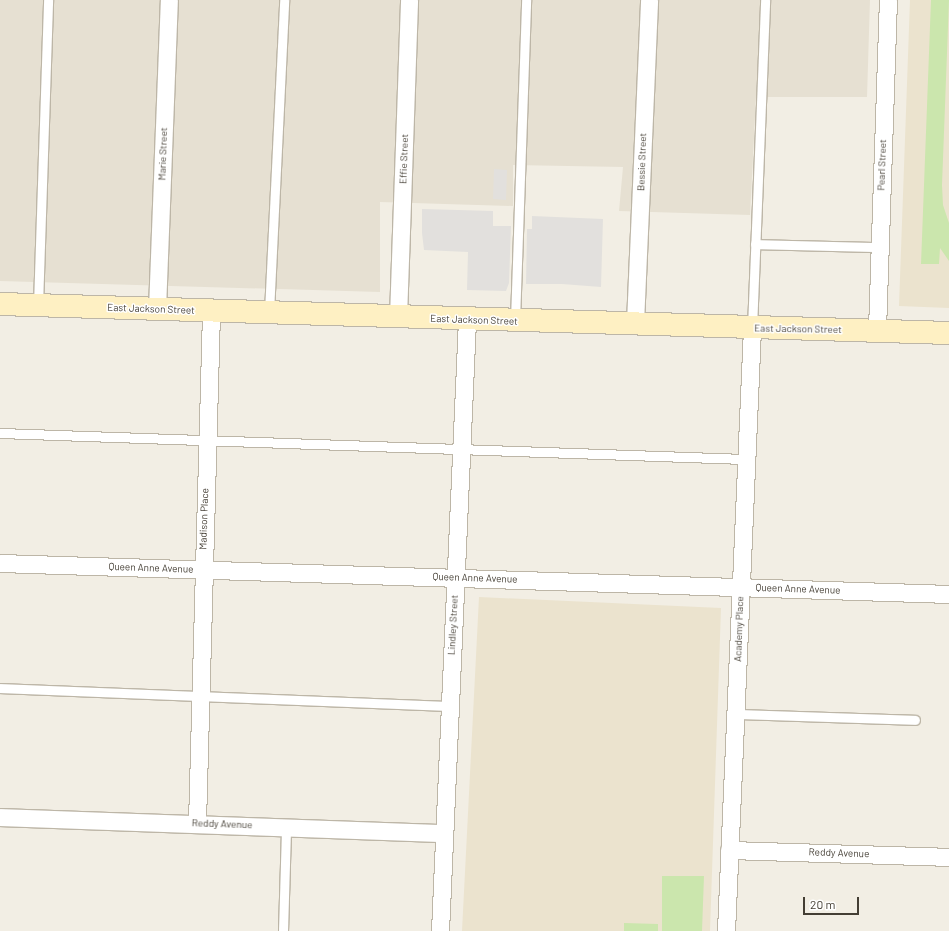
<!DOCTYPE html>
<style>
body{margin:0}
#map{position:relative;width:949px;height:931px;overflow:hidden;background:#f2eee4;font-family:Barlow,sans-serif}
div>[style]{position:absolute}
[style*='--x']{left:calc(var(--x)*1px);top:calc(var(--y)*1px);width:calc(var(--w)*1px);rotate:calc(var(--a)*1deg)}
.residential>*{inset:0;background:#e6e0d2}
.education>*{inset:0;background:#ebe3ce}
.green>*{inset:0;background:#cbe6ad}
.parking>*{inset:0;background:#e2e0dd}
.roads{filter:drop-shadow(1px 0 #bdb6a7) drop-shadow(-1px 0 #bdb6a7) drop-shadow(0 1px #bdb6a7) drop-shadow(0 -1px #bdb6a7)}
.lane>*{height:9px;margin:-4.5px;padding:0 4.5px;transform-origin:4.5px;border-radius:4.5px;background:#fff}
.street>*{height:17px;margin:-8.5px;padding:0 8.5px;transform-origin:8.5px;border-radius:8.5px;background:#fff}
.secondary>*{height:22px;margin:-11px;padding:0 11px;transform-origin:11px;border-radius:11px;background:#fef0c3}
span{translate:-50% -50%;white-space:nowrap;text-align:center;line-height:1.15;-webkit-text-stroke:3px #fff;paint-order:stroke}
.street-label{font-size:10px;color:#443e34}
.scale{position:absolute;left:803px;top:897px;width:56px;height:18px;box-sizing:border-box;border:2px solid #443e34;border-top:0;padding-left:5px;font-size:12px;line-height:14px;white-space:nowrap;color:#443e34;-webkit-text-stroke:3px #fff;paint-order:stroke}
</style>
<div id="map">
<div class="residential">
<i style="clip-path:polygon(0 0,870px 0,867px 97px,756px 97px,750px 215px,619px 211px,623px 167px,513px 165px,513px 206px,380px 202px,380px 292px,0 281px)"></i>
</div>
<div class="education">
<i style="clip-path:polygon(910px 0,949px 0,949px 308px,899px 306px)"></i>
<i style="clip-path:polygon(479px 597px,721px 608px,710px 931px,462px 931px)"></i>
</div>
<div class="green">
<i style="clip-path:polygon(931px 0,949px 0,942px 185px,943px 205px,949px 223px,949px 261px,940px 248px,939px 264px,921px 264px)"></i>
<i style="clip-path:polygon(662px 876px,704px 876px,702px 931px,662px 931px)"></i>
<i style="clip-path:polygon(624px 923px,658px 924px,658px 931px,624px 931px)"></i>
</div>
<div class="parking">
<i style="clip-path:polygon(494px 169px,507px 170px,506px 200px,493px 199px)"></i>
<i style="clip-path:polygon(422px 209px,493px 211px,493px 226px,511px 226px,509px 283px,506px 291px,467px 290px,468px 252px,424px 250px,422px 233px)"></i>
<i style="clip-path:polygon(532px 216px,603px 219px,601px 287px,562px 284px,526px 284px,527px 229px,532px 229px)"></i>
</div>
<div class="roads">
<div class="lane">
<i style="--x:755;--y:244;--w:124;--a:1.4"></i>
<i style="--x:38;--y:305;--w:305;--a:-88.1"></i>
<i style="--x:269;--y:312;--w:312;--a:-87.2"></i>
<i style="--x:515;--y:320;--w:320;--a:-88"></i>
<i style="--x:752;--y:328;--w:328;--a:-87.7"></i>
<i style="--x:0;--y:433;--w:746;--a:2"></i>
<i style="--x:0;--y:688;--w:450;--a:2.3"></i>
<i style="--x:735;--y:714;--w:180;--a:1.9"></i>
<i style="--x:283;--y:931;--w:104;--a:-88.3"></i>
</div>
<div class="street">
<i style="--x:157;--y:309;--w:309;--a:-87.8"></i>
<i style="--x:398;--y:317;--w:317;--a:-88"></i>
<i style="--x:635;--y:323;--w:323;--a:-87.5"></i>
<i style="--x:877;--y:330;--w:330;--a:-88.1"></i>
<i style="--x:0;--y:563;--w:950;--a:1.87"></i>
<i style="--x:0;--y:817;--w:444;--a:2.1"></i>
<i style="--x:197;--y:823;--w:511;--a:-88.43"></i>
<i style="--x:729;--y:850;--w:220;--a:1.8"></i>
<i style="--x:440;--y:931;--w:613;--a:-87.47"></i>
<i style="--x:726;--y:931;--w:604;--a:-87.53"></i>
</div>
<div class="secondary">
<i style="--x:0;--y:304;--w:949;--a:1.75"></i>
</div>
</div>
<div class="street-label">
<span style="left:163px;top:154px;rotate:-88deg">Marie Street</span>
<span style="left:404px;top:159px;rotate:-88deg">Effie Street</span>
<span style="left:642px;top:162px;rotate:-88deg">Bessie Street</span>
<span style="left:882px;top:165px;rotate:-88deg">Pearl Street</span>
<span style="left:151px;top:309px;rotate:2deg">East Jackson Street</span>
<span style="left:474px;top:320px;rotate:2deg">East Jackson Street</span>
<span style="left:798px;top:329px;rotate:1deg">East Jackson Street</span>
<span style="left:204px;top:519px;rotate:-88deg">Madison Place</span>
<span style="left:151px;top:568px;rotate:2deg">Queen Anne Avenue</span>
<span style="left:475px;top:578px;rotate:2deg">Queen Anne Avenue</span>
<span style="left:798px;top:589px;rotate:2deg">Queen Anne Avenue</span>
<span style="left:453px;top:625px;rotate:-87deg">Lindley Street</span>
<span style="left:739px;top:629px;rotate:-88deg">Academy Place</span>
<span style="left:222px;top:824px;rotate:2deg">Reddy Avenue</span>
<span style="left:839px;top:853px;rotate:2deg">Reddy Avenue</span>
</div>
<div class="scale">20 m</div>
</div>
